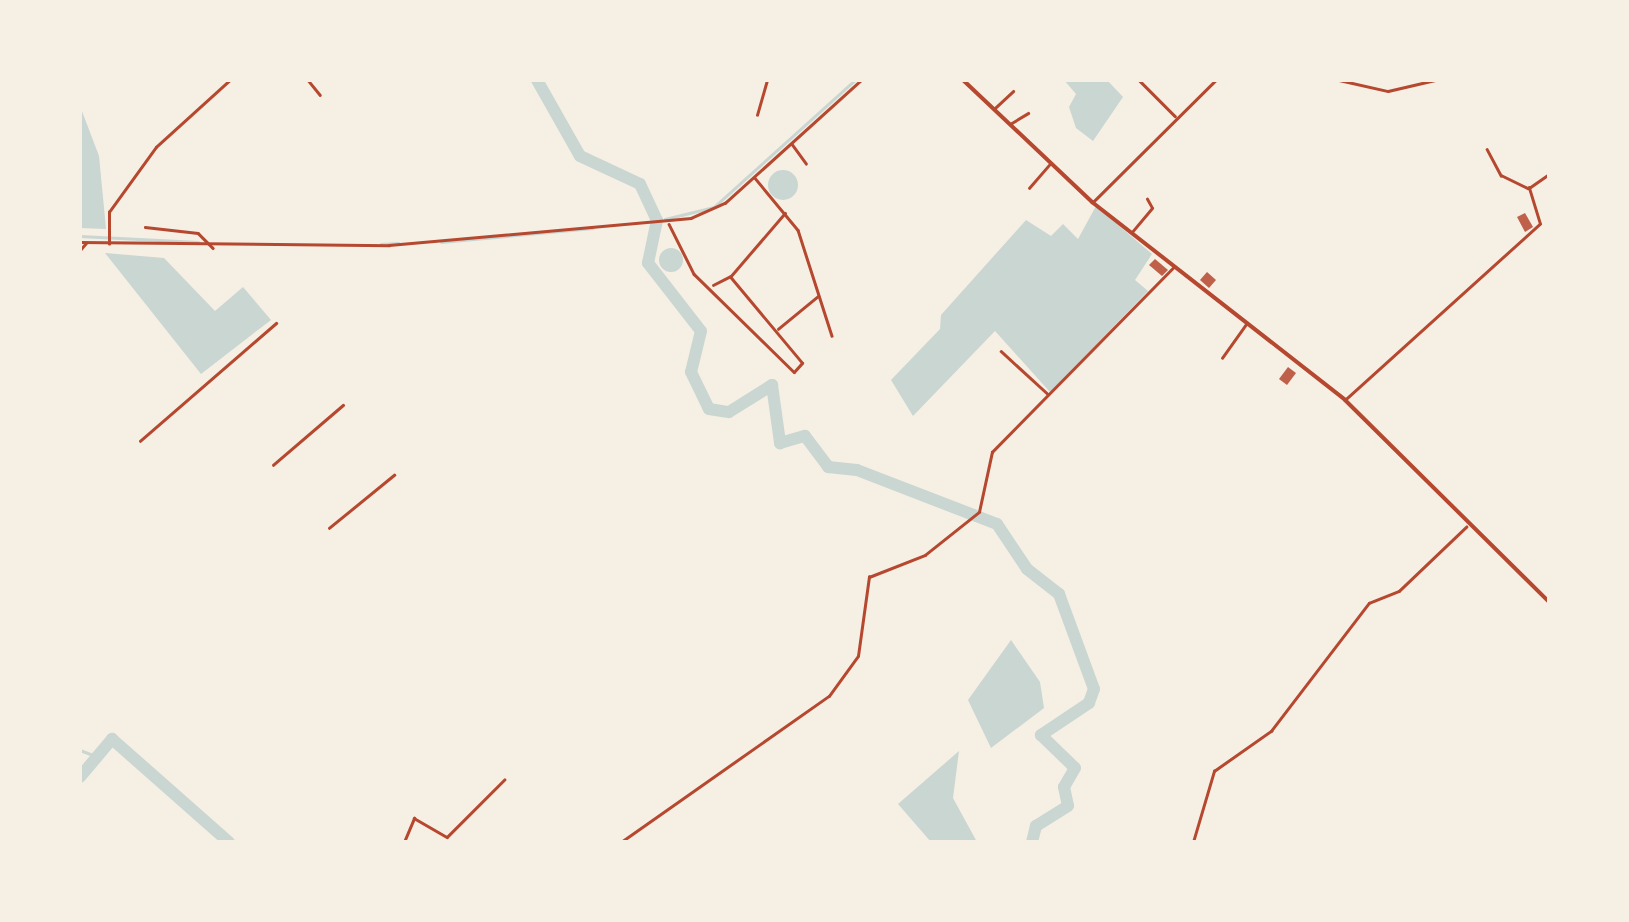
<!DOCTYPE html>
<style>
body{margin:0}
#map{position:relative;width:1629px;height:922px;overflow:hidden;background:#f6efe4;font-family:"Libre Baskerville",serif}
div>[style]{position:absolute}
[style*='--x']{left:calc(var(--x)*1px);top:calc(var(--y)*1px);width:calc(var(--w)*1px);rotate:calc(var(--a)*1deg)}
.water>*{inset:0;background:#c9d6d2}
.round{border-radius:50%}
.stream>*{height:2.5px;margin:-1.25px;padding:0 1.25px;transform-origin:1.25px;border-radius:1.25px;background:#c9d6d2}
.river>*{height:12px;margin:-6px;padding:0 6px;transform-origin:6px;border-radius:6px;background:#c9d6d2}
.building>*{inset:0;background:#bf614a}
.minor>*{height:2.5px;margin:-1.25px;padding:0 1.25px;transform-origin:1.25px;border-radius:1.25px;background:#b5482f}
.tertiary>*{height:4px;margin:-2px;padding:0 2px;transform-origin:2px;border-radius:2px;background:#b5482f}
span{translate:-50% -50%;white-space:nowrap;text-align:center;line-height:1.15;-webkit-text-stroke:9px #f6efe4;paint-order:stroke}
.frame{position:absolute;inset:0;border:82px solid #f6efe4;pointer-events:none}
</style>
<div id="map">
<div class="water">
<i style="clip-path:polygon(1064px 80px,1107px 80px,1123px 97px,1093px 141px,1076px 128px,1069px 107px,1076px 94px)"></i>
<i style="clip-path:polygon(80px 106px,99px 156px,106px 229px,80px 228px)"></i>
<i class="round" style="left:768px;top:170px;width:30px;height:30px"></i>
<i style="clip-path:polygon(1096px 206px,1152px 254px,1135px 280px,1148px 291px,1050px 392px,995px 331px,913px 416px,891px 380px,940px 329px,941px 315px,1026px 220px,1051px 236px,1063px 224px,1078px 239px)"></i>
<i class="round" style="left:659px;top:248px;width:24px;height:24px"></i>
<i style="clip-path:polygon(105px 253px,164px 258px,215px 311px,243px 287px,271px 320px,201px 374px)"></i>
<i style="clip-path:polygon(1011px 640px,1040px 682px,1044px 708px,991px 748px,968px 700px)"></i>
<i style="clip-path:polygon(959px 751px,953px 798px,977px 842px,931px 842px,898px 804px)"></i>
</div>
<div class="stream">
<i style="--x:1364;--y:80;--w:51;--a:0"></i>
<i style="--x:665;--y:219;--w:50;--a:-13.8"></i>
<i style="--x:714;--y:207;--w:190;--a:-42"></i>
<i style="--x:80;--y:236;--w:118;--a:2.9"></i>
<i style="--x:441;--y:242;--w:152;--a:-5.3"></i>
<i style="--x:381;--y:244;--w:17;--a:-3"></i>
<i style="--x:80;--y:750;--w:19;--a:21"></i>
</div>
<div class="river">
<i style="--x:537;--y:80;--w:87;--a:60.5"></i>
<i style="--x:580;--y:156;--w:66;--a:25"></i>
<i style="--x:640;--y:184;--w:40;--a:65"></i>
<i style="--x:657;--y:220;--w:44;--a:101.8"></i>
<i style="--x:648;--y:263;--w:86;--a:52.1"></i>
<i style="--x:701;--y:331;--w:42;--a:103.7"></i>
<i style="--x:691;--y:372;--w:41;--a:64.1"></i>
<i style="--x:709;--y:409;--w:20;--a:9"></i>
<i style="--x:729;--y:412;--w:51;--a:-32.1"></i>
<i style="--x:772;--y:385;--w:59;--a:82.1"></i>
<i style="--x:780;--y:443;--w:26;--a:-16"></i>
<i style="--x:805;--y:436;--w:39;--a:53"></i>
<i style="--x:828;--y:467;--w:29;--a:6"></i>
<i style="--x:857;--y:470;--w:150;--a:21.1"></i>
<i style="--x:997;--y:524;--w:54;--a:56.3"></i>
<i style="--x:1027;--y:569;--w:41;--a:38"></i>
<i style="--x:1059;--y:594;--w:101;--a:69.8"></i>
<i style="--x:1094;--y:689;--w:15;--a:110"></i>
<i style="--x:1089;--y:703;--w:58;--a:146.3"></i>
<i style="--x:1041;--y:735;--w:47;--a:44.1"></i>
<i style="--x:1075;--y:768;--w:22;--a:120"></i>
<i style="--x:1064;--y:787;--w:19;--a:78"></i>
<i style="--x:1068;--y:806;--w:38;--a:148"></i>
<i style="--x:1036;--y:826;--w:16;--a:104"></i>
<i style="--x:80;--y:777;--w:50;--a:-49.9"></i>
<i style="--x:112;--y:739;--w:156;--a:41.4"></i>
</div>
<div class="building">
<i style="clip-path:polygon(1525px 213px,1533px 227px,1525px 232px,1517px 217px)"></i>
<i style="clip-path:polygon(1155px 259px,1168px 270px,1162px 276px,1149px 265px)"></i>
<i style="clip-path:polygon(1207px 272px,1216px 280px,1209px 288px,1200px 280px)"></i>
<i style="clip-path:polygon(1288px 367px,1296px 373px,1287px 385px,1279px 379px)"></i>
</div>
<div class="minor">
<i style="--x:308;--y:80;--w:19;--a:51"></i>
<i style="--x:1139;--y:80;--w:51;--a:45"></i>
<i style="--x:1339;--y:80;--w:50;--a:12.7"></i>
<i style="--x:1388;--y:91;--w:48;--a:-13.2"></i>
<i style="--x:994;--y:109;--w:26;--a:-43"></i>
<i style="--x:757;--y:115;--w:36;--a:-74"></i>
<i style="--x:1010;--y:124;--w:21;--a:-31"></i>
<i style="--x:792;--y:144;--w:24;--a:54"></i>
<i style="--x:1487;--y:149;--w:30;--a:62"></i>
<i style="--x:1501;--y:175;--w:30;--a:26"></i>
<i style="--x:755;--y:178;--w:67;--a:50.4"></i>
<i style="--x:798;--y:230;--w:111;--a:72.2"></i>
<i style="--x:1029;--y:188;--w:32;--a:-49"></i>
<i style="--x:1093;--y:202;--w:173;--a:-44.8"></i>
<i style="--x:669;--y:224;--w:56;--a:63.4"></i>
<i style="--x:694;--y:274;--w:140;--a:44.4"></i>
<i style="--x:794;--y:372;--w:12;--a:-48"></i>
<i style="--x:802;--y:363;--w:112;--a:-129.9"></i>
<i style="--x:730;--y:277;--w:84;--a:-49.3"></i>
<i style="--x:145;--y:227;--w:53;--a:6.5"></i>
<i style="--x:198;--y:233;--w:21;--a:45"></i>
<i style="--x:1132;--y:232;--w:31;--a:-50"></i>
<i style="--x:1152;--y:208;--w:10;--a:-119"></i>
<i style="--x:80;--y:242;--w:309;--a:0.6"></i>
<i style="--x:389;--y:245;--w:303;--a:-5.1"></i>
<i style="--x:691;--y:218;--w:37;--a:-24"></i>
<i style="--x:725;--y:203;--w:183;--a:-42.1"></i>
<i style="--x:109;--y:244;--w:32;--a:-90"></i>
<i style="--x:109;--y:212;--w:80;--a:-54.1"></i>
<i style="--x:156;--y:147;--w:100;--a:-42.2"></i>
<i style="--x:80;--y:250;--w:9;--a:-49"></i>
<i style="--x:713;--y:285;--w:18;--a:-27"></i>
<i style="--x:778;--y:329;--w:52;--a:-39.5"></i>
<i style="--x:1001;--y:351;--w:64;--a:42.5"></i>
<i style="--x:1222;--y:358;--w:43;--a:-54.5"></i>
<i style="--x:1346;--y:399;--w:261;--a:-42.1"></i>
<i style="--x:1540;--y:224;--w:38;--a:-107"></i>
<i style="--x:1529;--y:188;--w:24;--a:-35"></i>
<i style="--x:140;--y:441;--w:180;--a:-40.9"></i>
<i style="--x:273;--y:465;--w:92;--a:-40.6"></i>
<i style="--x:329;--y:528;--w:84;--a:-39.2"></i>
<i style="--x:404;--y:842;--w:26;--a:-67"></i>
<i style="--x:414;--y:818;--w:38;--a:30"></i>
<i style="--x:447;--y:837;--w:81;--a:-45"></i>
<i style="--x:621;--y:842;--w:254;--a:-35.1"></i>
<i style="--x:829;--y:696;--w:49;--a:-54.1"></i>
<i style="--x:858;--y:656;--w:80;--a:-82.1"></i>
<i style="--x:869;--y:577;--w:60;--a:-21.4"></i>
<i style="--x:925;--y:555;--w:69;--a:-38.5"></i>
<i style="--x:979;--y:512;--w:61;--a:-77.8"></i>
<i style="--x:992;--y:452;--w:258;--a:-45.5"></i>
<i style="--x:1193;--y:842;--w:74;--a:-73.5"></i>
<i style="--x:1214;--y:771;--w:70;--a:-35.1"></i>
<i style="--x:1271;--y:731;--w:161;--a:-52.6"></i>
<i style="--x:1369;--y:603;--w:32;--a:-22"></i>
<i style="--x:1399;--y:591;--w:93;--a:-43.7"></i>
</div>
<div class="tertiary">
<i style="--x:963;--y:80;--w:178;--a:43.4"></i>
<i style="--x:1092;--y:202;--w:321;--a:38"></i>
<i style="--x:1345;--y:400;--w:287;--a:44.7"></i>
</div>
<div class="frame"></div>
</div>
